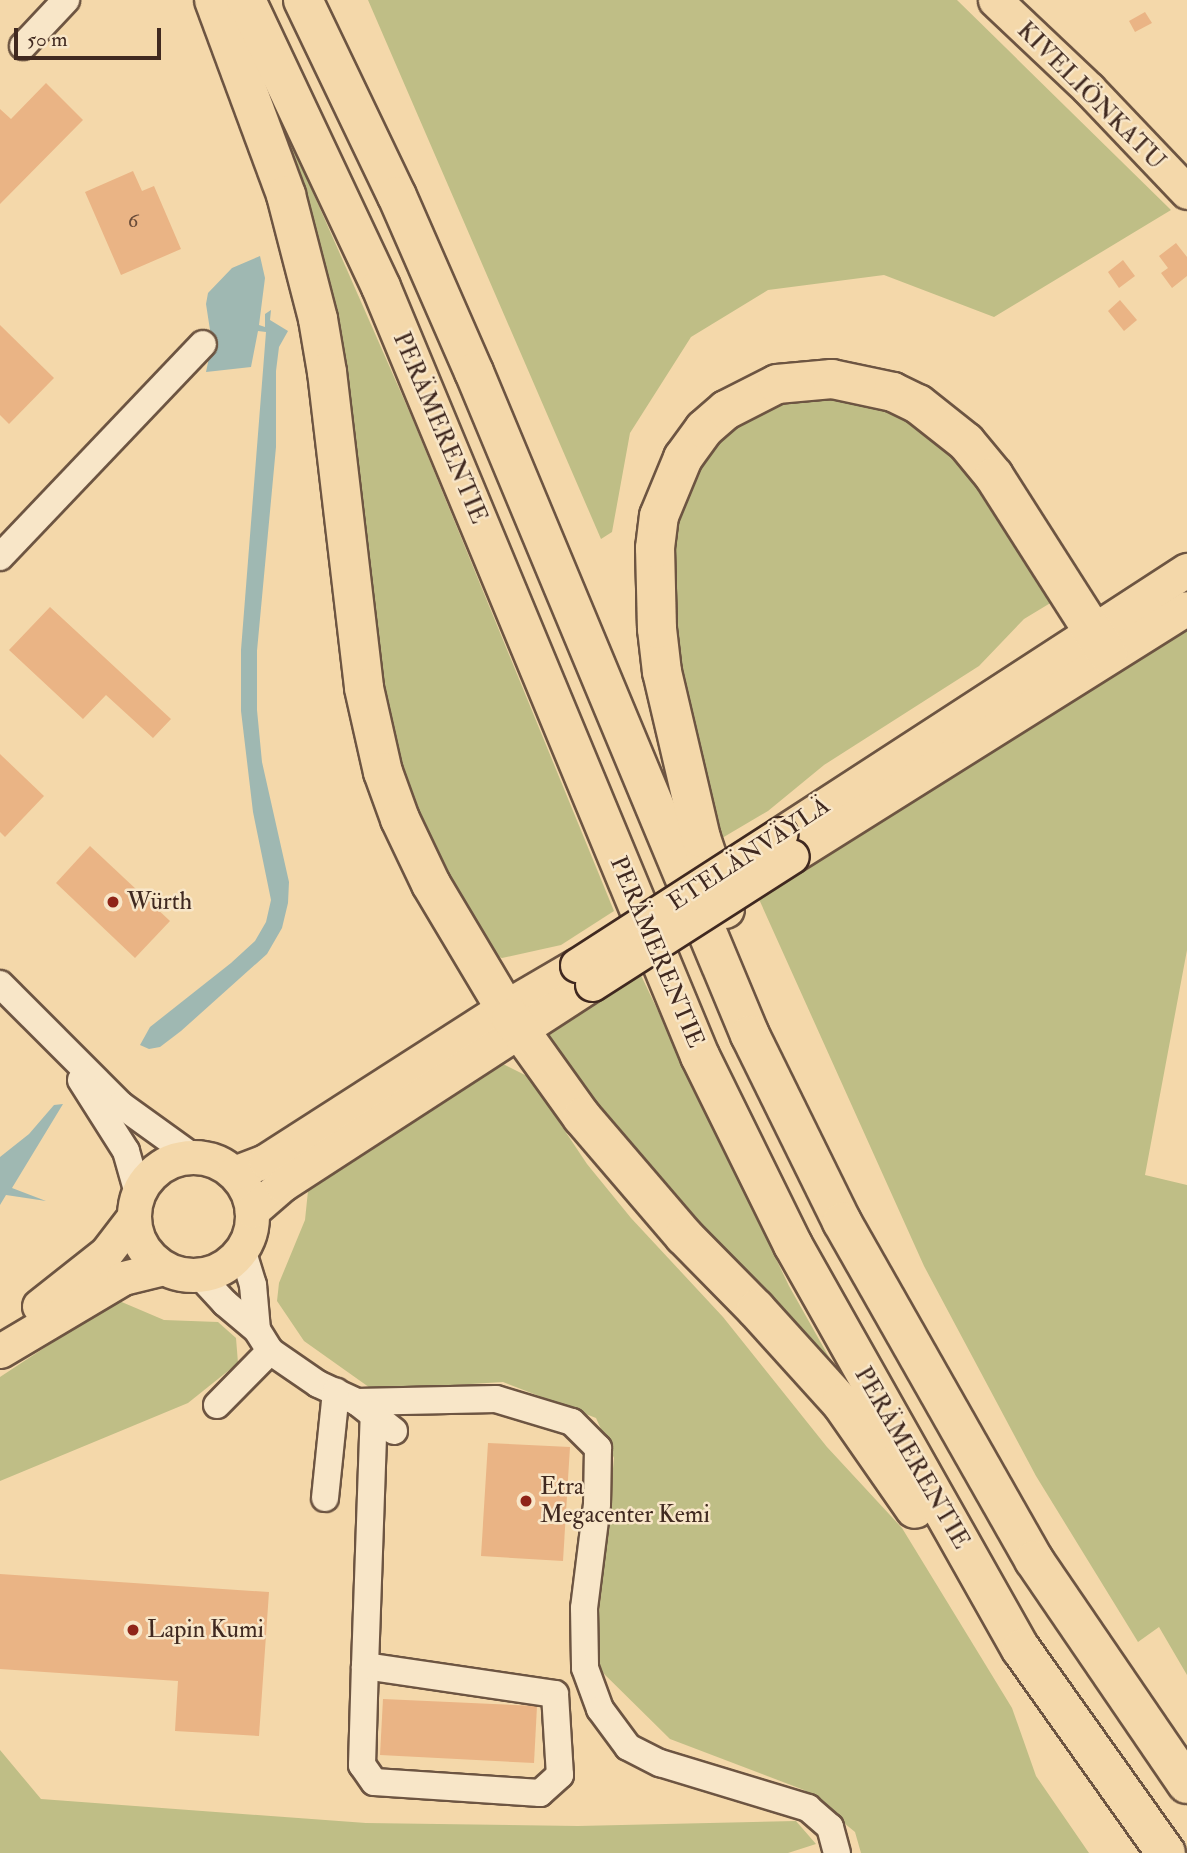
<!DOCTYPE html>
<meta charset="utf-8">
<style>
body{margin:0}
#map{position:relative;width:1187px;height:1853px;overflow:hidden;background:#f4d8aa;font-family:"IM FELL Double Pica",serif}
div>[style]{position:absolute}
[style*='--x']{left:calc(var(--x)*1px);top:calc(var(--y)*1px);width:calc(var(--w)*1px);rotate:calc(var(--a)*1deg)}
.green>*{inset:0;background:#bfbe86}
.water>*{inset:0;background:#9fb8b2}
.building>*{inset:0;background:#eab485}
.roads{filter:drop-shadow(2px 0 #6d5542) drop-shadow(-2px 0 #6d5542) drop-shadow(0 2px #6d5542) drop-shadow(0 -2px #6d5542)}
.minor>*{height:26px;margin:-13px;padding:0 13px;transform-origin:13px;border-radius:13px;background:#f8e6c8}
.major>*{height:33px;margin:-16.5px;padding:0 16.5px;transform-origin:16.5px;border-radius:16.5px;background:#f4d8aa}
.major>.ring{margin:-16.5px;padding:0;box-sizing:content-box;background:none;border:33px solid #f4d8aa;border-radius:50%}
.highway>*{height:38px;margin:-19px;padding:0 19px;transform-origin:19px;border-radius:19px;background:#f4d8aa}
.bridges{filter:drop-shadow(2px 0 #402920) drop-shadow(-2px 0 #402920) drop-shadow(0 2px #402920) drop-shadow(0 -2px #402920)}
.major-bridge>*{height:33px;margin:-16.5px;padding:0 16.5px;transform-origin:16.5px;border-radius:16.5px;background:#f4d8aa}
.dots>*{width:19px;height:19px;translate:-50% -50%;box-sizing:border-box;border:4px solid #f8e6c8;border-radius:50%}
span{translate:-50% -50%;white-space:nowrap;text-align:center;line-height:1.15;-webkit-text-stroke:5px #f8e6c8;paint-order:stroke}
.number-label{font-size:21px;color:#6a4c39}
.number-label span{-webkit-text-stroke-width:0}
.street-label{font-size:24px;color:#402920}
.poi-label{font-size:24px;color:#402920}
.left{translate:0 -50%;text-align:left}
.scale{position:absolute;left:14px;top:28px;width:147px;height:32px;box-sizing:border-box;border:4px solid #402920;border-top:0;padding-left:9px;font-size:21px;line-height:24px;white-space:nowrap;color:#402920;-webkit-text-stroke:5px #f8e6c8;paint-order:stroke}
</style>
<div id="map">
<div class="green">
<i style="clip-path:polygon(368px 0,957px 0,1171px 210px,994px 317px,884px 275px,768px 290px,691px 337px,630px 433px,612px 532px,601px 539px)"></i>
<i style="clip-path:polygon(289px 138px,413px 420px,614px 911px,561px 945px,502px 958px,495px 956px,446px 875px,399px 776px,282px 140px)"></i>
<i style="clip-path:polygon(819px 392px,906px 413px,960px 456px,1057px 599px,1024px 619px,979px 666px,824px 765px,768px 811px,717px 841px,681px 697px,669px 553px,689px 479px,724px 433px,765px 405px)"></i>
<i style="clip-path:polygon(1187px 628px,1187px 950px,1145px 1175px,1187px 1185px,1187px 1675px,1159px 1627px,1138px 1642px,1036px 1476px,924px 1266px,758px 897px)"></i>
<i style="clip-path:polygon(638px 969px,789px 1286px,857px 1407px,605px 1123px,547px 1033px)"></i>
<i style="clip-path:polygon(501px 1063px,529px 1077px,587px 1164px,631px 1218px,723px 1317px,827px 1447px,902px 1528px,1012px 1708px,1036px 1776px,1089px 1853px,861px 1853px,855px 1832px,804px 1790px,670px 1739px,594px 1664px,614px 1458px,596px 1418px,503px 1382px,373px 1390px,304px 1341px,277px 1301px,279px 1283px,305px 1220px,309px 1181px,484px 1066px)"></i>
<i style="clip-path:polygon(117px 1300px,164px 1320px,218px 1322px,236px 1338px,238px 1363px,188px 1403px,0 1481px,0 1377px)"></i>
<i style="clip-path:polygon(0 1750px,41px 1799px,366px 1823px,578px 1826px,796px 1821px,816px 1844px,788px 1853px,0 1853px)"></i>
</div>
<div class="water">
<i style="clip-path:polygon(260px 256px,265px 278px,259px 325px,265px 327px,265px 314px,271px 310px,270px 320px,288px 331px,279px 347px,276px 371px,276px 447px,257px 651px,257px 710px,262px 762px,289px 882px,288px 903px,282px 928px,267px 954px,181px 1031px,160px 1047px,149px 1049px,140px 1045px,150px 1027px,231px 963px,255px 941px,266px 922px,271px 900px,253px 812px,241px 711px,241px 650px,266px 332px,258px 331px,251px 367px,206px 372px,212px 343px,206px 304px,208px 293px,232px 268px)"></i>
<i style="clip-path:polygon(63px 1104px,12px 1188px,46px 1201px,6px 1195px,0 1205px,0 1157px,29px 1134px,54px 1105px)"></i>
</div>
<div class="building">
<i style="clip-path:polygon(1145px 12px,1152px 23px,1135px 32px,1129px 21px)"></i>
<i style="clip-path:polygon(46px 83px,83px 120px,0 204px,0 109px,11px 119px)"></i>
<i style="clip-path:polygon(133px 171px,142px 191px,154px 186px,181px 249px,121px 275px,85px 192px)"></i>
<i style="clip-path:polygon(1176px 243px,1187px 257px,1187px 276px,1172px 288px,1161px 273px,1168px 268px,1159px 256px)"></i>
<i style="clip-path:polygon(1123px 260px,1135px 276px,1119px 288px,1108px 272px)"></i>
<i style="clip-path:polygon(1120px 300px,1137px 320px,1124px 331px,1108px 311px)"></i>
<i style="clip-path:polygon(0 325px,54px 378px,9px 424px,0 415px)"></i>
<i style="clip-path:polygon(50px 607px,171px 719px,153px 738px,106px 695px,83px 719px,9px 650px)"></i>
<i style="clip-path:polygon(0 754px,44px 796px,5px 837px,0 832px)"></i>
<i style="clip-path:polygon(90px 846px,170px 921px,135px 958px,56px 883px)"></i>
<i style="clip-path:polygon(488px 1443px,570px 1447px,563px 1561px,481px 1556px)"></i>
<i style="clip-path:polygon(0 1574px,269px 1592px,259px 1736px,175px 1731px,178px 1681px,0 1669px)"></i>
<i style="clip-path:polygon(383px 1699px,537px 1706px,534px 1763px,380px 1755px)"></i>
</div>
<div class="roads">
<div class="minor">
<i style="--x:23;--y:46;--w:63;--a:-46.9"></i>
<i style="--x:0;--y:557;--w:294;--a:-46.4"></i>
<i style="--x:0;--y:984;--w:171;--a:45"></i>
<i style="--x:121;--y:1105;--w:89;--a:35.8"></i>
<i style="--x:81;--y:1080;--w:84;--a:57.6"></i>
<i style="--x:126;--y:1151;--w:44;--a:74.1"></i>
<i style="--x:242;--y:1249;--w:38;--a:73"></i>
<i style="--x:253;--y:1285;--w:45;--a:84.9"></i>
<i style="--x:199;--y:1275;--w:38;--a:47"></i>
<i style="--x:225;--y:1303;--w:42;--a:40.2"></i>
<i style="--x:257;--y:1330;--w:25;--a:58"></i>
<i style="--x:270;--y:1351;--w:58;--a:34.5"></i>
<i style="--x:318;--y:1384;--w:43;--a:24.8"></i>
<i style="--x:357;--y:1402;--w:47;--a:38.1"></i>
<i style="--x:357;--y:1402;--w:139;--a:-1.2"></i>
<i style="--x:496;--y:1399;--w:79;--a:16.8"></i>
<i style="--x:572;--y:1422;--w:37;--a:45"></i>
<i style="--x:598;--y:1448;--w:56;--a:91"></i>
<i style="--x:597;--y:1504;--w:105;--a:97.1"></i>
<i style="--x:584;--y:1608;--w:60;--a:89"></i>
<i style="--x:585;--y:1668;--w:44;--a:69.9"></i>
<i style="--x:600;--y:1709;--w:47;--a:53.6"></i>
<i style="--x:628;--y:1747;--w:36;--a:27"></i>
<i style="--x:660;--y:1763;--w:155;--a:16.9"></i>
<i style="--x:808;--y:1808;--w:29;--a:41"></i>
<i style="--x:830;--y:1827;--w:27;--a:75"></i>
<i style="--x:217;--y:1405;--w:76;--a:-45.5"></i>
<i style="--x:325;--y:1498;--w:107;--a:-84.1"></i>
<i style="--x:365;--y:1666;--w:192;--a:8.4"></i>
<i style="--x:555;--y:1694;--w:81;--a:86.5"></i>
<i style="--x:560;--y:1775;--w:27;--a:138"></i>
<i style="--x:540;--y:1793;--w:166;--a:-176.2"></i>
<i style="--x:374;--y:1782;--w:21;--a:-125"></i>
<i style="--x:362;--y:1765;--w:99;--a:-88.3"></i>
<i style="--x:365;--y:1666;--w:252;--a:-88"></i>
</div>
<div class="major">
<i style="--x:995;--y:0;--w:129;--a:43.4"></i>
<i style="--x:1089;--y:89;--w:142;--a:46.4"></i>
<i style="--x:780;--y:834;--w:485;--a:-33"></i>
<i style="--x:792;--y:856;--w:466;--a:-32.1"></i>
<i class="ring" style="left:134px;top:1157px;width:85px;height:85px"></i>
<i style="--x:234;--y:1173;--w:33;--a:-21"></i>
<i style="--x:265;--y:1161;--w:285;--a:-32.7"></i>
<i style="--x:505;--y:1007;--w:83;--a:-30.3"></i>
<i style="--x:252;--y:1211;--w:40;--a:-41"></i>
<i style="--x:282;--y:1185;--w:369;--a:-33"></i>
<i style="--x:39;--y:1306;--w:85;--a:-38.3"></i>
<i style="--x:106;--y:1253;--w:44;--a:-52.4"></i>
<i style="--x:0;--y:1351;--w:143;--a:-30.7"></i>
<i style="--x:123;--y:1278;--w:42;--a:-13.7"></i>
</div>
<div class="highway">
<i style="--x:214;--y:0;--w:208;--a:69.7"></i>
<i style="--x:286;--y:195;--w:128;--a:75.5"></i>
<i style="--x:318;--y:319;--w:54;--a:80.4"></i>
<i style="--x:327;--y:372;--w:318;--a:83.3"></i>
<i style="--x:364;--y:688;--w:86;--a:77.3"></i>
<i style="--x:383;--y:772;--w:50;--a:70.1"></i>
<i style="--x:400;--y:819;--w:72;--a:64.5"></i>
<i style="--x:431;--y:884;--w:156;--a:59.2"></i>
<i style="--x:511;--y:1018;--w:122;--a:54.4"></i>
<i style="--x:582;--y:1117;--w:157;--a:49.4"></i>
<i style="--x:684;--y:1236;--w:103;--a:45.4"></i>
<i style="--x:756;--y:1309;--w:127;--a:47.9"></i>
<i style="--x:841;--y:1403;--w:129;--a:55.1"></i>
<i style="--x:246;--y:0;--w:317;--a:64.8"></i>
<i style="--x:381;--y:287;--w:833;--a:67.47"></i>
<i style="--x:700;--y:1056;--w:211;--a:63.8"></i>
<i style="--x:793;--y:1245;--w:464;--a:60.6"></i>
<i style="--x:1021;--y:1649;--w:250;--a:54.6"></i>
<i style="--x:303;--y:0;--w:217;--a:64.4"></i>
<i style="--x:397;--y:196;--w:192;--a:66.4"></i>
<i style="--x:474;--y:372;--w:718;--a:67.4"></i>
<i style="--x:750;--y:1035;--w:208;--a:63.8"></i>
<i style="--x:842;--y:1222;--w:389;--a:60.4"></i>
<i style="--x:1034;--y:1560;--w:271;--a:55.7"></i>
<i style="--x:725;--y:909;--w:75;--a:-108.7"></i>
<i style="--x:701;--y:838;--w:171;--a:-103.2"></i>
<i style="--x:662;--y:672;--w:43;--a:-96.6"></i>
<i style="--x:657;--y:629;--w:81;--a:-91.4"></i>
<i style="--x:655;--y:548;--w:32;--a:-83"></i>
<i style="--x:659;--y:516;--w:63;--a:-67.5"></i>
<i style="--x:683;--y:458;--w:36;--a:-54"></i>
<i style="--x:704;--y:429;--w:29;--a:-41"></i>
<i style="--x:726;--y:410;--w:57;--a:-27"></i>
<i style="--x:777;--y:384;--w:55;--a:-5.2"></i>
<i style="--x:832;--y:379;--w:62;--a:12"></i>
<i style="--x:893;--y:392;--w:28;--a:26"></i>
<i style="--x:918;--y:404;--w:61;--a:38.4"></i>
<i style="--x:966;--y:442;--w:44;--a:50.5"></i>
<i style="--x:994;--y:476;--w:212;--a:57.5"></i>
</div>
</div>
<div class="bridges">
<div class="major-bridge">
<i style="--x:577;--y:965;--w:242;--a:-32.8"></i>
<i style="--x:592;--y:984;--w:237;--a:-32.6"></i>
</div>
</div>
<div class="dots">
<i style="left:113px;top:902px;background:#8f2418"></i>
<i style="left:526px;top:1501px;background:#8f2418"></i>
<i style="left:133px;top:1630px;background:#8f2418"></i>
</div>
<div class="number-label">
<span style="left:133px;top:221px">6</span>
</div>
<div class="street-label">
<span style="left:1091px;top:96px;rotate:45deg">KIVELIÖNKATU</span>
<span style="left:440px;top:428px;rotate:67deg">PERÄMERENTIE</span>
<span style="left:749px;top:854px;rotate:-33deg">ETELÄNVÄYLÄ</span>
<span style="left:657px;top:952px;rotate:67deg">PERÄMERENTIE</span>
<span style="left:912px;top:1458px;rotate:60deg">PERÄMERENTIE</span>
</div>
<div class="poi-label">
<span class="left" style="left:127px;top:902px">Würth</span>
<span class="left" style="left:540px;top:1501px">Etra<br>Megacenter Kemi</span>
<span class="left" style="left:147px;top:1630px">Lapin Kumi</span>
</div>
<div class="scale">50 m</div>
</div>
